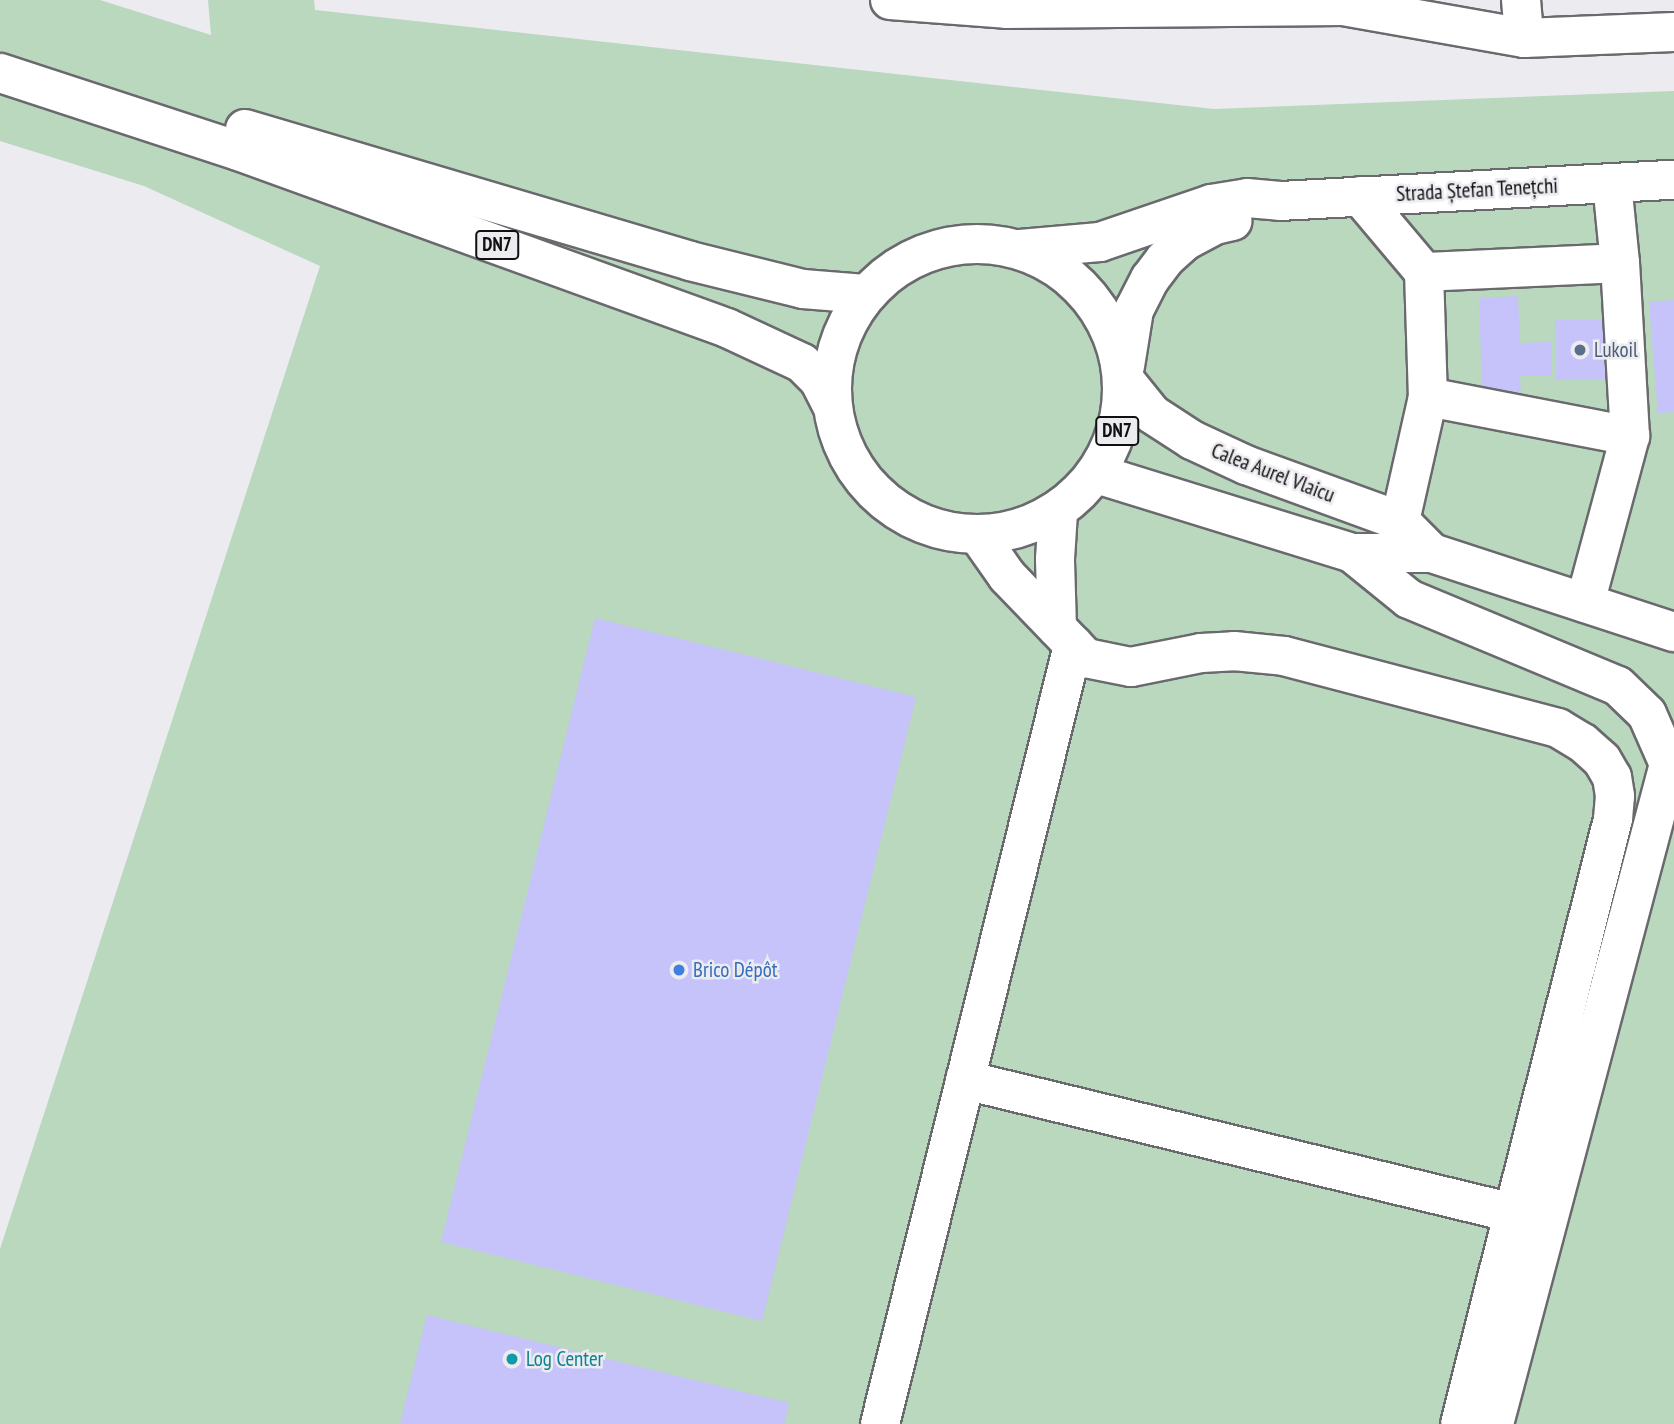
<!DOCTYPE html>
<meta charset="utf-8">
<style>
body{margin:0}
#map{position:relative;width:1674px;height:1424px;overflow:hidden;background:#ebebf0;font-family:"PT Sans Narrow",sans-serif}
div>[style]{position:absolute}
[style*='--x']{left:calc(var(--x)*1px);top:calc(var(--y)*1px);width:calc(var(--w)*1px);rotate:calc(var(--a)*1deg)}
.green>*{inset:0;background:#b9d8be}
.building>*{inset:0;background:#c5c3fa}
.roads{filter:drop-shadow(2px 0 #6a6a6e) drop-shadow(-2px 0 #6a6a6e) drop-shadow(0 2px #6a6a6e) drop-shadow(0 -2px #6a6a6e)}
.minor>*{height:38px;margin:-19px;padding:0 19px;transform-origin:19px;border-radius:19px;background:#fff}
.major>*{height:38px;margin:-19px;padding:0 19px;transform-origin:19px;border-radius:19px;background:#fff}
.highway>*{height:38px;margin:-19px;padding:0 19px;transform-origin:19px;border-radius:19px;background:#fff}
.highway>.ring{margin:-19px;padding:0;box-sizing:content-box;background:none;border:38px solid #fff;border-radius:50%}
.dots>*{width:19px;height:19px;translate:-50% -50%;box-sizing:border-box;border:4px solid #ebebf0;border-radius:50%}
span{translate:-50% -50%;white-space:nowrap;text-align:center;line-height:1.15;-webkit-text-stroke:5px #ebebf0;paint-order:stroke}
.shield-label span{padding:2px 5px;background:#ebebf0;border:2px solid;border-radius:5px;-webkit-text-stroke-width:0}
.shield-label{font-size:19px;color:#101011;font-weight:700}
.street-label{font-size:21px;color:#101011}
.service-label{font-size:21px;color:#4e5e75}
.left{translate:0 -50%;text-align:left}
.shop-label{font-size:21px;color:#366cbe}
.culture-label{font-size:21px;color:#0d838f}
</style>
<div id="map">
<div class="green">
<i style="clip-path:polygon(0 0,100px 0,211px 35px,208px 0,314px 0,315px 10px,1214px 109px,1674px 91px,1674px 1424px,0 1424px,0 1249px,320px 266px,144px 186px,0 141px)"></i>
</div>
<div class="building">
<i style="clip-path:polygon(1518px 296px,1520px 343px,1551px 342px,1552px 375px,1520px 376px,1521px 392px,1482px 393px,1479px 298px)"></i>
<i style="clip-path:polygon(1674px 300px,1674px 412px,1658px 413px,1649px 302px)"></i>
<i style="clip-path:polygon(1555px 320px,1604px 320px,1605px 379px,1556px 380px)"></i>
<i style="clip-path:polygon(595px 618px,916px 697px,762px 1321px,441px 1242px)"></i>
<i style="clip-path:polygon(427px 1315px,789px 1403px,784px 1424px,400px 1424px)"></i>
</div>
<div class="roads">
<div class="minor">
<i style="--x:890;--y:0;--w:116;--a:4.4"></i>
<i style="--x:1006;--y:9;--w:337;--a:-0.5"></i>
<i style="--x:1343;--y:6;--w:184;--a:10"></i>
<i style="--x:1524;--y:38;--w:150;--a:-2.3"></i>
<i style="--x:1521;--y:0;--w:38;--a:85"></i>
<i style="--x:1360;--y:196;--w:99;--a:49.9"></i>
<i style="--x:1424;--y:272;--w:125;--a:88.2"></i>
<i style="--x:1428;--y:397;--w:127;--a:102.7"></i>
<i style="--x:1424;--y:272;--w:196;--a:-2.6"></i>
<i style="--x:1428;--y:397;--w:206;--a:10.9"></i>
<i style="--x:979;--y:536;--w:49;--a:55"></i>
<i style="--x:1007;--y:576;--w:114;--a:46.1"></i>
<i style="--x:1086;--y:658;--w:46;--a:11.3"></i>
<i style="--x:1131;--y:667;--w:71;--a:-11.3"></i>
<i style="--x:1201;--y:653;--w:33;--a:-3"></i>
<i style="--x:1234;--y:651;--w:50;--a:5.7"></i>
<i style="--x:1284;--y:656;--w:283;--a:14.7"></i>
<i style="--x:1558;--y:728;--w:29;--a:31"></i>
<i style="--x:1583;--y:743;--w:25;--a:42"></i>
<i style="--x:1602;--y:760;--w:20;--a:60"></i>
<i style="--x:1612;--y:777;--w:19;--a:81"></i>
<i style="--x:1615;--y:796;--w:23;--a:95"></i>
<i style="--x:1613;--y:819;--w:624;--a:104.19"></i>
<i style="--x:1352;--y:553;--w:73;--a:38.9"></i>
<i style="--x:1409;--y:599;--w:226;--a:22.6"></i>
<i style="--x:1618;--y:686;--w:40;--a:44"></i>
<i style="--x:1647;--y:714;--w:55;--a:66.3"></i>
<i style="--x:1585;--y:603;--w:173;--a:-74.9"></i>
<i style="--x:1630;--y:436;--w:173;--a:-93.3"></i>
<i style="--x:1620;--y:263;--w:80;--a:-95.7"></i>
<i style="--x:1057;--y:628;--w:69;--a:-91.7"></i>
<i style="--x:1055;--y:559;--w:47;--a:-86.3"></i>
<i style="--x:965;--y:1080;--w:564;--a:13.64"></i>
<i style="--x:880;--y:1424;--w:803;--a:-76.08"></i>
<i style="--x:1494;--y:1424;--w:683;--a:-75.15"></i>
<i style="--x:1669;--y:764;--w:8;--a:-50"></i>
</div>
<div class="major">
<i style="--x:1123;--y:378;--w:46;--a:51.1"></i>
<i style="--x:1152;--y:414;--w:48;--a:33"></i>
<i style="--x:1192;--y:440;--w:60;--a:24.8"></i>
<i style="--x:1246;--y:465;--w:164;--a:20"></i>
<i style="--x:1400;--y:521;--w:45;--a:45"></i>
<i style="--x:1097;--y:474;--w:267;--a:17.2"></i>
<i style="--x:1352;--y:553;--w:80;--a:0"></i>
<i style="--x:1432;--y:553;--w:255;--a:18.1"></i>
</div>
<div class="highway">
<i style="--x:0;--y:73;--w:250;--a:18.1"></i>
<i style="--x:238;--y:151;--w:520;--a:19.9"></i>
<i style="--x:727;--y:328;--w:83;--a:25"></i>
<i style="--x:802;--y:363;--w:24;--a:45"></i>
<i style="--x:819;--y:380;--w:29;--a:63"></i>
<i style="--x:245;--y:129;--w:464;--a:16.5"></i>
<i style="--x:690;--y:261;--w:116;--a:13.9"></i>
<i style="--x:803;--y:289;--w:62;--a:4.6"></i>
<i class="ring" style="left:832px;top:244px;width:252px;height:252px"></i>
<i style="--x:1020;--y:249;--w:80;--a:-5"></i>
<i style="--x:1100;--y:242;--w:117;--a:-18.9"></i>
<i style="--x:1211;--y:204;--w:36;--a:-9"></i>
<i style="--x:1247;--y:198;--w:33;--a:5"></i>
<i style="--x:1280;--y:201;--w:395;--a:-3.1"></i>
<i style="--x:1125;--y:366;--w:57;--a:-80.9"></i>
<i style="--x:1134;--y:310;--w:35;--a:-63"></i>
<i style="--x:1150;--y:279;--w:25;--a:-53"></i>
<i style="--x:1165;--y:259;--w:27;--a:-42"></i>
<i style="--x:1185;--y:241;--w:34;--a:-28"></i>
<i style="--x:1215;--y:225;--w:18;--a:-13"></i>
</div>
</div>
<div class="dots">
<i style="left:1580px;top:350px;background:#5c6f8a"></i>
<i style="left:679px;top:970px;background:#3f7fe0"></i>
<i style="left:512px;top:1359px;background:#0f9aa8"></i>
</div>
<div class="shield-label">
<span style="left:497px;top:245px">DN7</span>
<span style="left:1117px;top:431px">DN7</span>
</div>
<div class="street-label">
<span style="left:1477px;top:190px;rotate:-3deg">Strada Ștefan Tenețchi</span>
<span style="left:1273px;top:473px;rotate:21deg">Calea Aurel Vlaicu</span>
</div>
<div class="service-label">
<span class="left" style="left:1594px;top:350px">Lukoil</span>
</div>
<div class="shop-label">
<span class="left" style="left:693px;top:970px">Brico Dépôt</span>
</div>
<div class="culture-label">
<span class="left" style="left:526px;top:1359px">Log Center</span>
</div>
</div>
